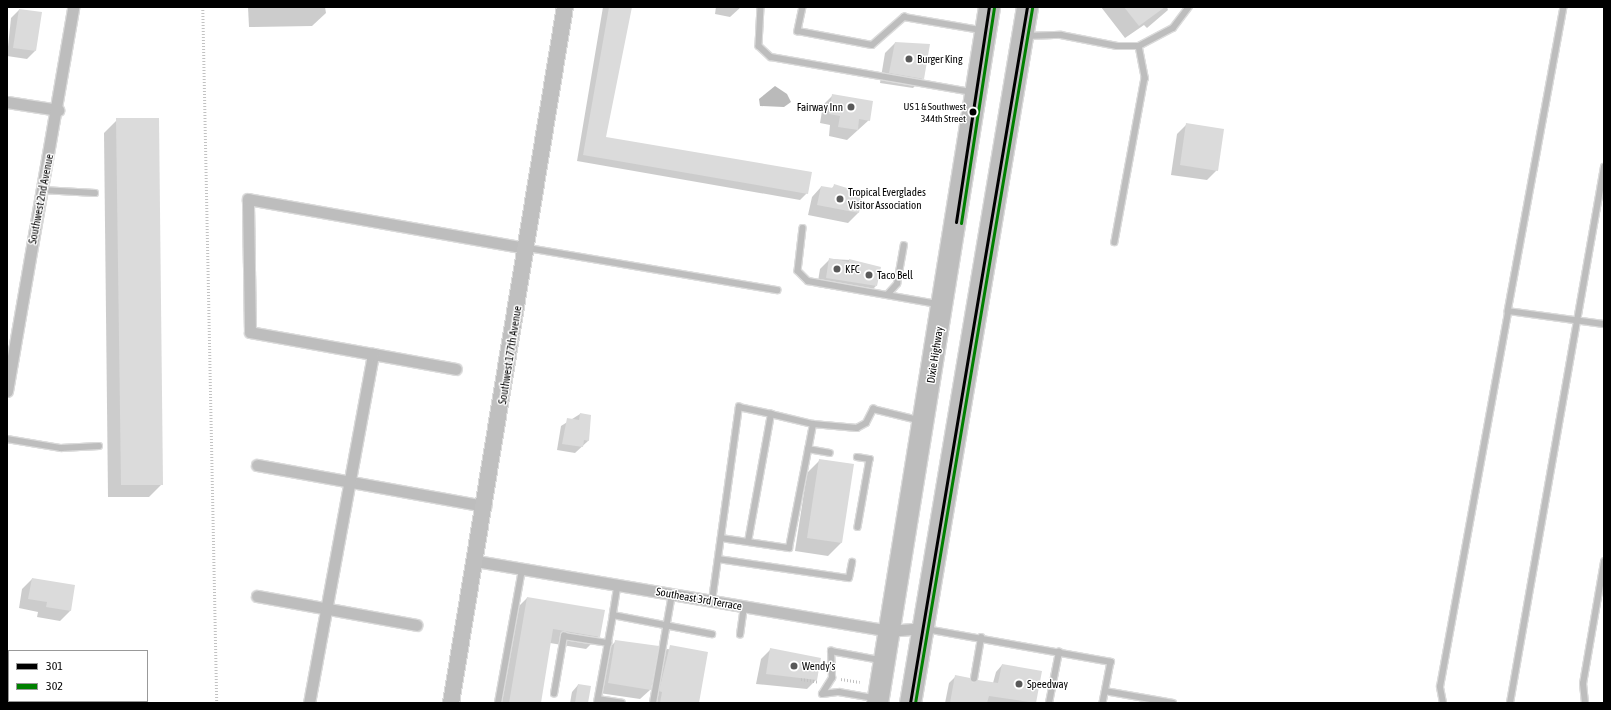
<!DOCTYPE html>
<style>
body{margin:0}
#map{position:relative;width:1611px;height:710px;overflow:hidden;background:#fff;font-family:"Asap Condensed",sans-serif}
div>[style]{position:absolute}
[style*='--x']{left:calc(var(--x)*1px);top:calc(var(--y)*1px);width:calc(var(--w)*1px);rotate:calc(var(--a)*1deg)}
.water>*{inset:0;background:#bababa}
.shadow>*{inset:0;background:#0003}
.building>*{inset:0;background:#dbdbdb}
.path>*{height:2.5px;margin-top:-1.25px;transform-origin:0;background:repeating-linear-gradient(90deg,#c2c2c2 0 1px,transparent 0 3px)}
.roads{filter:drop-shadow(1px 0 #dbdbdb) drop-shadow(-1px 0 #dbdbdb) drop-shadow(0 1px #dbdbdb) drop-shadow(0 -1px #dbdbdb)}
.lane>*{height:5.5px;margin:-2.75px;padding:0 2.75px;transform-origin:2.75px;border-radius:2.75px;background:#bdbdbd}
.street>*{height:11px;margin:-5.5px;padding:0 5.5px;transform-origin:5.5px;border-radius:5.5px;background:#bdbdbd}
.secondary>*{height:16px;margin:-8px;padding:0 8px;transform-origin:8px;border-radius:8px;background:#bfbfbf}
.highway>*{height:21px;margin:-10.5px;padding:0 10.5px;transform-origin:10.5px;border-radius:10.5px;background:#bdbdbd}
.bus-1>*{height:3px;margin:-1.5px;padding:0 1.5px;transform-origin:1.5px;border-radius:1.5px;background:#000}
.bus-2>*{height:3px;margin:-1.5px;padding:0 1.5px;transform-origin:1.5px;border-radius:1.5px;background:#008000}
.dots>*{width:11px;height:11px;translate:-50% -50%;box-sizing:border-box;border:2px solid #fff;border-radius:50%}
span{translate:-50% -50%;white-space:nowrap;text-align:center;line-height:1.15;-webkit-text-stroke:3px #fff;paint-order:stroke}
.bus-label{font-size:10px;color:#000}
.right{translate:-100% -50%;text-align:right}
.poi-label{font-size:11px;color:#000}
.left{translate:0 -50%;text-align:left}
.street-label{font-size:11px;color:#000}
.frame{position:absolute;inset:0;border:8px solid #000;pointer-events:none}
.legend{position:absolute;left:8px;top:650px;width:140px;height:52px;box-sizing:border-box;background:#fff;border:1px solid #999;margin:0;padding:5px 7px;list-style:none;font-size:12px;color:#000}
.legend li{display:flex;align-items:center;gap:8px;height:20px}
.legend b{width:20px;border:1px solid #999}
</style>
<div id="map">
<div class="water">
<i style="clip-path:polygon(775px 86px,787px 94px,791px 102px,784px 107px,760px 106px,759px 99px)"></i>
</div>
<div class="shadow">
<i style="clip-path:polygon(248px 7px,325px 7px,326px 13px,312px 26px,249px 27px)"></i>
<i style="clip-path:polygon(603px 7px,631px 7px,605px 138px,807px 193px,800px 200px,577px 161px)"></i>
<i style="clip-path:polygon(716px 7px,741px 7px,730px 17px,715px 14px)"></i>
<i style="clip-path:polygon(1101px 7px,1167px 7px,1168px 10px,1147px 28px,1144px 25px,1125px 38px)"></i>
<i style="clip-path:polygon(19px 10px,41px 13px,35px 51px,27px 59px,7px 56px,11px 18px)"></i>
<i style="clip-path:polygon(895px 43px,929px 45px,923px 78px,913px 88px,880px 83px,885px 53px)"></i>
<i style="clip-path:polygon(833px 95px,869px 120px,847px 140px,829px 136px,830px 125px,820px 123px,823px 105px)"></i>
<i style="clip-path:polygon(117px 120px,162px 484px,149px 497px,108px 497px,104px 133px)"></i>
<i style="clip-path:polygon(1187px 124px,1217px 170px,1207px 180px,1171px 175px,1177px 134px)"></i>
<i style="clip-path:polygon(835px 185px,862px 194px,858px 213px,848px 223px,808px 215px,812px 197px,821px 187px,831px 189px)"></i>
<i style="clip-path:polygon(830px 259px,850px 260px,876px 286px,867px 295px,817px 287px,820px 269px)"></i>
<i style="clip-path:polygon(580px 414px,590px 416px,588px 441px,575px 453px,557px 450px,561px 426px)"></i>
<i style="clip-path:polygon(820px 460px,841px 543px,828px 556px,795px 551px,807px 473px)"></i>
<i style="clip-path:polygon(32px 579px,74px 586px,70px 611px,60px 621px,37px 617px,38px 612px,19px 608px,22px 589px)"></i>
<i style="clip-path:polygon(527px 598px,599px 636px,586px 649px,550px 643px,540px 703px,499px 703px,514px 611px)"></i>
<i style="clip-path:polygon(616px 641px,650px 690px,640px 699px,599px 693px,606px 651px)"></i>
<i style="clip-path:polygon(667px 649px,707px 653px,698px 703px,652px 703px,657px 659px)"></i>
<i style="clip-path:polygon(771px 649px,817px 679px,807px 689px,756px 684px,761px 659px)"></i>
<i style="clip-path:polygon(1002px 665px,1041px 672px,1035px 703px,945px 703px,949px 683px,956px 676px,973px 684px,993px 683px,996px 672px)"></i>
<i style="clip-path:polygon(578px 685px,587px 703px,570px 703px,572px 692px)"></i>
</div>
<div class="building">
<i style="clip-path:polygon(609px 7px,632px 7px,606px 137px,812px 172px,808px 194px,583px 155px)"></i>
<i style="clip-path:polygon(1124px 7px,1165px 7px,1139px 26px)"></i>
<i style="clip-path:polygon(19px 9px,42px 12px,36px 51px,13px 48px)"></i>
<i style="clip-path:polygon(895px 42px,930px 44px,924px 79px,889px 73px)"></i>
<i style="clip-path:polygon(832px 94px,873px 101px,870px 121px,859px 119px,858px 130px,838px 127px,840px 116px,829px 114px)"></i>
<i style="clip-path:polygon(116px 118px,159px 118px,163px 485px,121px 485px)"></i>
<i style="clip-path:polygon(1186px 123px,1224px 129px,1218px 171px,1180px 165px)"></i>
<i style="clip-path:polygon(834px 184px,863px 193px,859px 213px,817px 205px,821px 186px,833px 188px)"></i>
<i style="clip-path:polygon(829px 258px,849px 262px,849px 259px,881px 267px,877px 286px,826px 278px)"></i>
<i style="clip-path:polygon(580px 413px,591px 415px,589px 441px,584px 440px,583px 447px,562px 444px,567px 418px,579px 420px)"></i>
<i style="clip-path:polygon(819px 459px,854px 464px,842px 543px,807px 538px)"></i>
<i style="clip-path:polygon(32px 578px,75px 585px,71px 611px,46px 607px,47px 602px,28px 599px)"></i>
<i style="clip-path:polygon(527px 597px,605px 610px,600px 637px,553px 629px,541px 703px,509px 703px)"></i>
<i style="clip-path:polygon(615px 640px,659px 646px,651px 690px,608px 683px)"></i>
<i style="clip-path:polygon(670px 645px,708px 652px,699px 703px,660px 703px,662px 692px,659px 691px)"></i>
<i style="clip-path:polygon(770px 648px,821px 658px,817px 680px,766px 674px)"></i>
<i style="clip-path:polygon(1002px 664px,1042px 671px,1036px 703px,989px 696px,987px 703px,950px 703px,955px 675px,970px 678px,973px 683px,978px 680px,998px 683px)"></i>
<i style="clip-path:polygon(578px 684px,591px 686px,588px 703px,575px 703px)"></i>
</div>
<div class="path">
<i style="--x:203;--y:7;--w:696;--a:88.85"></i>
<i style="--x:801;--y:679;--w:18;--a:9"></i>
<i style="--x:841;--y:679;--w:19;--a:9"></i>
</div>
<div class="roads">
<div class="lane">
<i style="--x:761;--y:7;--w:39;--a:93"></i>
<i style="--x:759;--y:46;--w:16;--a:43"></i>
<i style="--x:771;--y:57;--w:204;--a:9.9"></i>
<i style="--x:803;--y:7;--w:25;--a:102"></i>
<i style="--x:798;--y:31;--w:75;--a:10.7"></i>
<i style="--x:872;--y:45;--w:43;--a:-41.2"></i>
<i style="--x:904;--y:17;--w:78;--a:9.6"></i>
<i style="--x:1564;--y:7;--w:309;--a:100.4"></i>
<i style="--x:1508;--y:311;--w:97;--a:7.7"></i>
<i style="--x:1026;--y:36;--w:35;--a:-2"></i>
<i style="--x:1061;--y:35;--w:57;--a:11.1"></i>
<i style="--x:1117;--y:46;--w:22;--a:0"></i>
<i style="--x:1139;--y:46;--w:33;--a:79"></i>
<i style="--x:1145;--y:78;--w:167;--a:100.4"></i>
<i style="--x:1139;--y:46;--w:38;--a:-28"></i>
<i style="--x:1173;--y:28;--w:26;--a:-53"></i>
<i style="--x:42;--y:190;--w:53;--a:3.2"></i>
<i style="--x:803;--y:228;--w:43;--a:96.6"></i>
<i style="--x:798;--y:271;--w:14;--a:45"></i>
<i style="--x:808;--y:281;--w:131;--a:10.1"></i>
<i style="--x:528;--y:248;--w:253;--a:9.6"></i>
<i style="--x:887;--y:295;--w:15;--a:-48"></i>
<i style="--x:897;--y:284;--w:39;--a:-80"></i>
<i style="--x:7;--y:439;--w:55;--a:9.5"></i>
<i style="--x:61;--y:448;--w:38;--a:-3"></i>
<i style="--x:808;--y:449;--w:22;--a:10"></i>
<i style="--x:857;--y:457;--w:13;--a:9"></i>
<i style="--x:870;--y:459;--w:69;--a:100"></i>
<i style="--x:721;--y:538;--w:69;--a:8.4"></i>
<i style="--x:789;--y:548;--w:126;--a:-79"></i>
<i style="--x:748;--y:542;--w:130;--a:-79.8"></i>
<i style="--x:771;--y:414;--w:43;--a:13.4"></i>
<i style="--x:813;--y:424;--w:44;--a:5.2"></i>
<i style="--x:857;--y:428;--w:10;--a:-29"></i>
<i style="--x:866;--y:423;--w:16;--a:-63"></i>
<i style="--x:873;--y:409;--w:46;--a:13.7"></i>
<i style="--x:718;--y:559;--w:132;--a:8.3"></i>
<i style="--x:849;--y:578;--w:16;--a:-79"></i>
<i style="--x:618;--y:585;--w:30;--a:99"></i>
<i style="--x:613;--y:615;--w:101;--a:10.9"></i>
<i style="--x:712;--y:601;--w:196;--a:-82.1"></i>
<i style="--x:739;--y:407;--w:33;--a:12"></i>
<i style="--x:926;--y:629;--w:188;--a:10.1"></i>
<i style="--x:1111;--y:662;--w:42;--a:101"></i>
<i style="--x:740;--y:635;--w:28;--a:-82"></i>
<i style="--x:7;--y:677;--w:2;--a:0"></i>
<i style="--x:974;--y:679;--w:42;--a:-80.3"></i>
<i style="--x:1105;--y:691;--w:69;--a:10"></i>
<i style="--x:554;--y:694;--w:59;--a:-80.2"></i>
<i style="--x:564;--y:636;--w:45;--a:9"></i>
<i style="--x:822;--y:694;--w:19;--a:-58"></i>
<i style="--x:832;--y:678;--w:27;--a:-92"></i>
<i style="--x:831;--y:651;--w:50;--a:10.4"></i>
<i style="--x:822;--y:694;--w:17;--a:-7"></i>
<i style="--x:839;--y:692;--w:35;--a:10"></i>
<i style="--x:598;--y:699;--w:24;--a:9"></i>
<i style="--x:114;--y:701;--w:4;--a:34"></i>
<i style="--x:498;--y:703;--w:136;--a:-79.8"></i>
<i style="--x:597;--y:703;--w:89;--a:-79.7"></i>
<i style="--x:653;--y:703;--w:111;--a:-80.1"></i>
<i style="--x:1049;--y:703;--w:52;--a:-78.9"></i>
<i style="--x:1443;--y:703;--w:16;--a:-101"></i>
<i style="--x:1440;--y:687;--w:382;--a:-79.7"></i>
<i style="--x:1510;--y:703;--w:544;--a:-80.05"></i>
<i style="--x:1585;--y:703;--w:19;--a:-96"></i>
<i style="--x:1583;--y:684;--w:124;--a:-80.2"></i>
</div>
<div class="street">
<i style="--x:7;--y:102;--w:52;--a:8.9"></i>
<i style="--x:373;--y:354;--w:84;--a:10.2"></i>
<i style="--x:7;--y:391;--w:390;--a:-80.2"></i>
<i style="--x:257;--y:465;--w:232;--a:10.2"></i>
<i style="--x:476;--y:561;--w:419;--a:9.6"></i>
<i style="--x:889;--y:631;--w:33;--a:-5"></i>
<i style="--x:257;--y:596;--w:162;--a:10.3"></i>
<i style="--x:309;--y:703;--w:355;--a:-79.6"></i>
<i style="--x:373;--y:354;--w:125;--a:-169.9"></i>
<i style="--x:250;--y:332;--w:133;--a:-90.9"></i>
<i style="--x:248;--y:199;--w:283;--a:10"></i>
</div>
<div class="secondary">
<i style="--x:451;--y:703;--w:705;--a:-80.7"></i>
</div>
<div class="highway">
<i style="--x:877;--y:703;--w:705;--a:-80.86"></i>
<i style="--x:910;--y:703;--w:706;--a:-80.46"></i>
</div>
</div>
<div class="bus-1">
<i style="--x:956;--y:222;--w:218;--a:-81.3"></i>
<i style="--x:910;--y:703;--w:706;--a:-80.46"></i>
</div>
<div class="bus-2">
<i style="--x:961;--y:223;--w:218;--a:-81.3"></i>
<i style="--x:915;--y:703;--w:705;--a:-80.44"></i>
</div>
<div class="dots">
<i style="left:909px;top:59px;background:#595959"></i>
<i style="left:851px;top:107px;background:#595959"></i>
<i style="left:973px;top:112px;background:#000"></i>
<i style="left:840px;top:199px;background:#595959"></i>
<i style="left:837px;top:269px;background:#595959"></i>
<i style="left:869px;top:275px;background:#595959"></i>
<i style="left:794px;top:666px;background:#595959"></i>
<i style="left:1019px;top:684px;background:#595959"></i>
</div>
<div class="bus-label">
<span class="right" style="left:966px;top:112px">US 1 &amp; Southwest<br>344th Street</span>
</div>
<div class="poi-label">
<span class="left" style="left:917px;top:59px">Burger King</span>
<span class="right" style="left:843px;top:107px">Fairway Inn</span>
<span class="left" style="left:848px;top:199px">Tropical Everglades<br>Visitor Association</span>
<span class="left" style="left:845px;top:269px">KFC</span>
<span class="left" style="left:877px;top:275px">Taco Bell</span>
<span class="left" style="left:802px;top:666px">Wendy's</span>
<span class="left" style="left:1027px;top:684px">Speedway</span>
</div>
<div class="street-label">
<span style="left:41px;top:199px;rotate:-79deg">Southwest 2nd Avenue</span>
<span style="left:510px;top:355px;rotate:-81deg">Southwest 177th Avenue</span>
<span style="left:935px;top:355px;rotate:-81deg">Dixie Highway</span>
<span style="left:699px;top:599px;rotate:10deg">Southeast 3rd Terrace</span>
</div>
<div class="frame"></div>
<ul class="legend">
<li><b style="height:5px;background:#000"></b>301</li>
<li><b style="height:5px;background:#008000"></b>302</li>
</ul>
</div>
